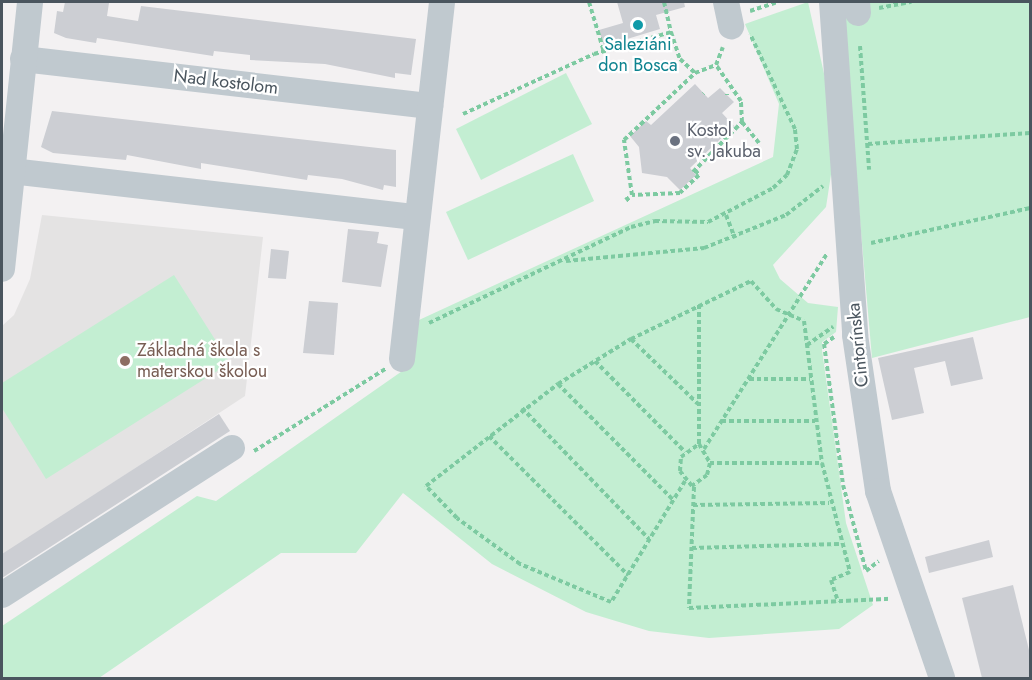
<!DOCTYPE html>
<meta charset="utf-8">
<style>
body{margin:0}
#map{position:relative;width:1032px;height:680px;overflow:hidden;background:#f3f1f2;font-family:Jost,sans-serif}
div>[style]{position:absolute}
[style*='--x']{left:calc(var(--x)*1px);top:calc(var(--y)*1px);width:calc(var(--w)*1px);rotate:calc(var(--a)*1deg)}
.education>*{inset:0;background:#e4e3e3}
.green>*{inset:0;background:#c3eed2}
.building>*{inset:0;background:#ccced3}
.path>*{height:4px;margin-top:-2px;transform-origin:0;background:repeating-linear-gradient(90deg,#7dcaa1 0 4.5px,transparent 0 7.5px)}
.minor>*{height:26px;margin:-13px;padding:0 13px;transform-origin:13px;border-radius:13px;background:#c0c9cf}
.dots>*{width:16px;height:16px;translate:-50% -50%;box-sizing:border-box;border:3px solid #fff;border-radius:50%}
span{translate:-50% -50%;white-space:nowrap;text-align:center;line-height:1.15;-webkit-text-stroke:4.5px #fff;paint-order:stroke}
.culture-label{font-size:18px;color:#0d838f}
.street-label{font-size:18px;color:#4a555e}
.worship-label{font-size:18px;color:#5b616d}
.left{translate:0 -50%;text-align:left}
.education-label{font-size:18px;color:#785e54}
.frame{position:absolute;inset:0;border:3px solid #4a555e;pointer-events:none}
</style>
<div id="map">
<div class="education">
<i style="clip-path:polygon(42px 215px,263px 237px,245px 396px,2px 556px,2px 326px,14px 315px,30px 279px)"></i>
</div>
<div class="green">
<i style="clip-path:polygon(808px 2px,829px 96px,832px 168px,826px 207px,773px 265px,780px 279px,808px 303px,838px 307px,836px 332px,822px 342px,822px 350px,846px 523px,873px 605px,839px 629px,709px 638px,649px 631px,586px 612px,492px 564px,403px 493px,356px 553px,281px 553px,99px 678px,2px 678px,2px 626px,197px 496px,216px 501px,408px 367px,419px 320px,773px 157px,779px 104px,745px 24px)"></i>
<i style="clip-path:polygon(841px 2px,1030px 2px,1030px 317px,872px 358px)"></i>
<i style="clip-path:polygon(566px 73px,592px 124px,481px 180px,456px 129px)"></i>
<i style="clip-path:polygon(573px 154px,594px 201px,468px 260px,446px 212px)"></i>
<i style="clip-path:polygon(174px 275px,230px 363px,46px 479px,2px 408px,2px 383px)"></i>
</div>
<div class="building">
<i style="clip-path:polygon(65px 2px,109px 3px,107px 16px,138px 21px,141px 6px,416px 39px,411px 75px,395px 73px,395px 78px,325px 64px,250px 60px,250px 55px,214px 51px,213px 56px,97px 38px,96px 43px,66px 38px,54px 33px,57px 11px,63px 12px)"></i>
<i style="clip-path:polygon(617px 2px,684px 2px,685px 7px,656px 15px,660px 29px,604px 46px,599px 30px,623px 23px)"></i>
<i style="clip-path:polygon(695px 84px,708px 98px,720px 88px,734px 102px,722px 113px,734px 126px,690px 168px,696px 175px,680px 190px,667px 177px,642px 173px,639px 147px,630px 136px,646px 121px,651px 125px)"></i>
<i style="clip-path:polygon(52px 111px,396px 150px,396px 187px,384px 185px,383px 190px,342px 179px,308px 175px,307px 180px,201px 163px,201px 169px,127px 155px,126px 160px,53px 153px,41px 147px)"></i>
<i style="clip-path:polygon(348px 229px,379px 232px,377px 243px,388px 245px,381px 287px,342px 282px)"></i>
<i style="clip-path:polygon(271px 249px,289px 251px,286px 279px,268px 278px)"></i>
<i style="clip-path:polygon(309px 301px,338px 303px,334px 355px,303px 353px)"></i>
<i style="clip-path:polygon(973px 337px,983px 379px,951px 386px,945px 361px,914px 368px,924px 413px,892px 420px,878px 358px)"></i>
<i style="clip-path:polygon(219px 414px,230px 431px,2px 578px,2px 554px)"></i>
<i style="clip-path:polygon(989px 540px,993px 557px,929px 573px,925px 557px)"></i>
<i style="clip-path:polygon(1013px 585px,1030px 654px,1030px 678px,982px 678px,962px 598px)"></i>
</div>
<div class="path">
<i style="--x:589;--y:2;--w:52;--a:73.3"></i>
<i style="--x:664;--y:2;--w:31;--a:77"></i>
<i style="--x:879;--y:8;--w:33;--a:-11"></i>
<i style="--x:750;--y:11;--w:28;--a:-18"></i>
<i style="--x:860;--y:46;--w:124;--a:85.8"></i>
<i style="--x:703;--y:94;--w:1;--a:-45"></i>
<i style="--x:727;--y:95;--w:1;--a:-90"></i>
<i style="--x:463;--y:114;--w:144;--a:-24.6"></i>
<i style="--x:594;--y:54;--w:80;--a:-15.9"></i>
<i style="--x:671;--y:32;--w:28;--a:72"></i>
<i style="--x:680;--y:59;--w:21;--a:43"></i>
<i style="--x:742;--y:122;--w:27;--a:51"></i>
<i style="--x:868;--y:144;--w:162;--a:-3.9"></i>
<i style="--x:695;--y:170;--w:6;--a:51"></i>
<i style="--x:699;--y:175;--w:26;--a:137"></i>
<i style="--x:680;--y:193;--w:48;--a:177.6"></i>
<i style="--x:632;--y:195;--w:56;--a:-98.3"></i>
<i style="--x:624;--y:140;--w:98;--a:-43.3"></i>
<i style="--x:695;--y:73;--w:22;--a:-21"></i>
<i style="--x:693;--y:172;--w:70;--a:-45.6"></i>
<i style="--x:742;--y:122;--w:21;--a:-93"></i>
<i style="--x:741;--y:101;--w:44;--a:-124.8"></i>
<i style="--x:716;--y:65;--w:19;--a:-69"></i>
<i style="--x:626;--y:197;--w:5;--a:53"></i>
<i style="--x:726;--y:215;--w:25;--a:69"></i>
<i style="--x:871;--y:243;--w:163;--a:-12.4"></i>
<i style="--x:566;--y:261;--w:139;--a:-5.4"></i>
<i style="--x:704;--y:248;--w:88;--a:-21.9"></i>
<i style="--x:786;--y:215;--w:47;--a:-38.1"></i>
<i style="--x:429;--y:323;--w:224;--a:-25.4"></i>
<i style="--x:631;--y:227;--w:25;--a:-14"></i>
<i style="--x:655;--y:221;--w:53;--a:1.1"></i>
<i style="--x:708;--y:222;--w:73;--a:-27.6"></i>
<i style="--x:773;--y:188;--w:19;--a:-43"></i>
<i style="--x:787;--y:175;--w:28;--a:-69"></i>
<i style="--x:797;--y:149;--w:20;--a:-96"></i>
<i style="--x:795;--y:129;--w:105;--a:-115.3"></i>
<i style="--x:834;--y:337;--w:12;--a:145"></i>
<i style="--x:824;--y:344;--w:142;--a:82.3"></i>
<i style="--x:843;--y:485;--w:89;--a:75"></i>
<i style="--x:866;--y:571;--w:16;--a:-38"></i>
<i style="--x:631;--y:339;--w:93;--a:44.1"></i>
<i style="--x:807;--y:345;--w:32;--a:-35"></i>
<i style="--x:595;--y:361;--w:128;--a:45.3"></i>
<i style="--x:749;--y:379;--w:61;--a:0"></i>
<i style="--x:558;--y:384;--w:163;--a:45.2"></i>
<i style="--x:522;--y:408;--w:182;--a:45.9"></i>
<i style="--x:722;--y:421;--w:93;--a:0"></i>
<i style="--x:489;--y:436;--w:197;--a:45"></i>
<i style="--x:699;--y:444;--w:139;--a:-90"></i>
<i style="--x:699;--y:444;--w:22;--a:60"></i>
<i style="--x:710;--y:463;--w:12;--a:104"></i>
<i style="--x:707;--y:475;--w:19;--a:144"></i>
<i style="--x:692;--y:486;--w:19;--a:-129"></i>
<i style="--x:680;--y:471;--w:14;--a:-86"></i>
<i style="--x:681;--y:457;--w:22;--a:-36"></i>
<i style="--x:704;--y:449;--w:231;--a:-57.8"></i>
<i style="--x:254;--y:451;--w:155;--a:-32"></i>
<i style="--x:710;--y:463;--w:112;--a:0"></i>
<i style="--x:685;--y:481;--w:142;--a:121.4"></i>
<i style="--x:611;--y:602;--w:99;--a:-157.3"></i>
<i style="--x:520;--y:564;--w:78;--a:-143.9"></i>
<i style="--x:457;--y:518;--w:45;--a:-134.1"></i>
<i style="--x:426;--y:486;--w:167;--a:-37.7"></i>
<i style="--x:558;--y:384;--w:86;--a:-31.7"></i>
<i style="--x:631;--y:339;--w:133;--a:-25.8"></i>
<i style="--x:751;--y:281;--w:38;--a:48"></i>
<i style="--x:776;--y:309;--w:30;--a:23"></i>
<i style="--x:804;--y:321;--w:143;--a:82.8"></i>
<i style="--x:822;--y:463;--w:113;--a:75.6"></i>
<i style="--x:850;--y:572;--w:21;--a:157"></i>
<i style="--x:831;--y:580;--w:23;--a:72"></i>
<i style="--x:694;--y:487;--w:121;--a:92.4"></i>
<i style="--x:689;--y:608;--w:202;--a:-2.6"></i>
<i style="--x:693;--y:505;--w:136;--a:-0.8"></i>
<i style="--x:692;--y:548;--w:147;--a:-1.6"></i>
</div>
<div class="minor">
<i style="--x:726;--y:2;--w:25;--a:78"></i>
<i style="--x:832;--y:2;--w:334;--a:86"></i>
<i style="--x:855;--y:335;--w:158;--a:81.6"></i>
<i style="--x:878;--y:491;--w:198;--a:71.1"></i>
<i style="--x:857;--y:2;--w:11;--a:85"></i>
<i style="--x:23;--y:59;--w:410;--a:6.6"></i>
<i style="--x:11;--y:171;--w:409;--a:6.5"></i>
<i style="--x:2;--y:269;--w:268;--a:-84"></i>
<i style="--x:402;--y:359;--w:359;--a:-83.6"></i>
<i style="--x:2;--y:595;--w:273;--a:-32.6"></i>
</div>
<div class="dots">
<i style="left:638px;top:25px;background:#0f9aa8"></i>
<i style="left:675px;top:141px;background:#6b7280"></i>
<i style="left:125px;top:361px;background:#8d6e63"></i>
</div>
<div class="culture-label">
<span style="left:638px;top:55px">Saleziáni<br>don Bosca</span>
</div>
<div class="street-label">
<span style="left:226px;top:82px;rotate:7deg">Nad kostolom</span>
<span style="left:858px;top:345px;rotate:-96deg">Cintorínska</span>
</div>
<div class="worship-label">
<span class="left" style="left:687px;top:141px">Kostol<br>sv. Jakuba</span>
</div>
<div class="education-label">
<span class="left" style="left:137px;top:361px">Základná škola s<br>materskou školou</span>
</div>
<div class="frame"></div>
</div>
